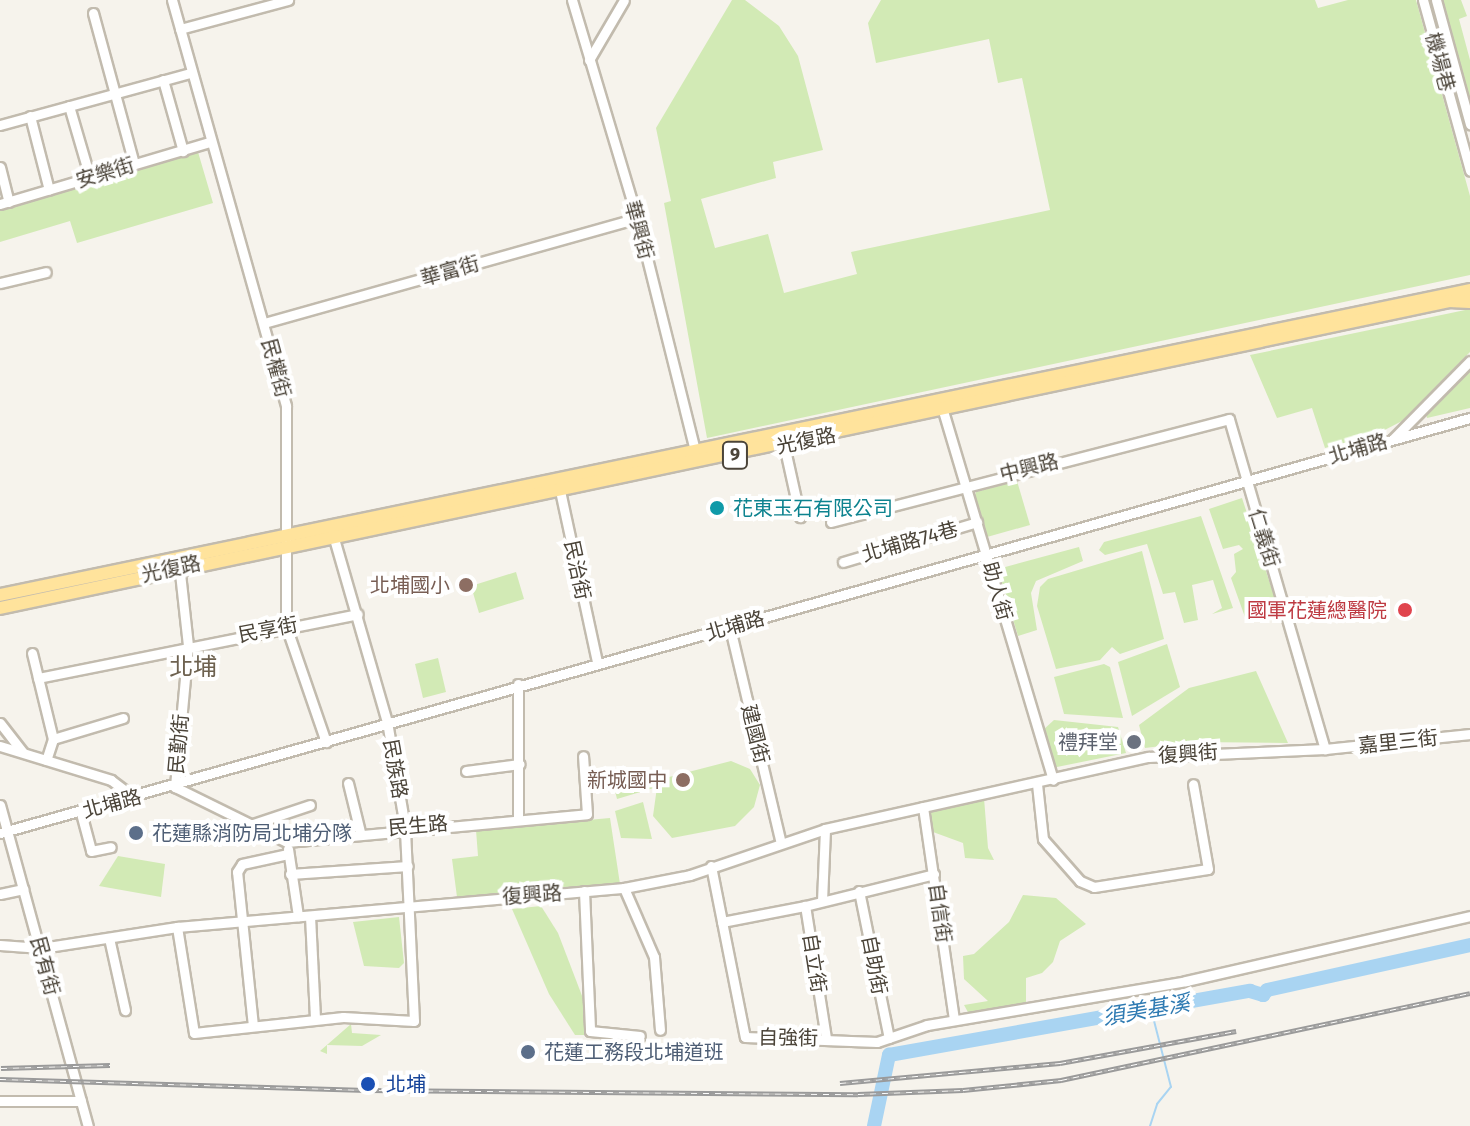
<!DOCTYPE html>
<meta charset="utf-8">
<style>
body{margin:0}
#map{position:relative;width:1470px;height:1126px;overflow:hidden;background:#f6f3ec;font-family:"Fira Sans","Noto Sans TC",sans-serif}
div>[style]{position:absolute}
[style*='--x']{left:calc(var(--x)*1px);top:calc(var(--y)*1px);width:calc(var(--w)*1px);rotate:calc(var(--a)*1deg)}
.green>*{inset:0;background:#d2eab5}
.stream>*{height:2px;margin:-1px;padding:0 1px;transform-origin:1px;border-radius:1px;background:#a9d4f2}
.river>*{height:14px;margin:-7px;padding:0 7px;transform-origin:7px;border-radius:7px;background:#a9d4f2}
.roads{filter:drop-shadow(2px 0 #c2bbae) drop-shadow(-2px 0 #c2bbae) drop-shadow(0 2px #c2bbae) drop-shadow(0 -2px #c2bbae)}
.minor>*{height:9px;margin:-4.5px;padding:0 4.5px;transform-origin:4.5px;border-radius:4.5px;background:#fff}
.major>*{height:12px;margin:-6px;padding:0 6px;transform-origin:6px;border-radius:6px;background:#ffe39c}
.rail>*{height:5px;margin-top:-2.5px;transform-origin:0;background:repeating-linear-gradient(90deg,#fff 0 6px,#9a9a9a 0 12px);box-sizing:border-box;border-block:2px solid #9a9a9a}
.dots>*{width:22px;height:22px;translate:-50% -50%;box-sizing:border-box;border:4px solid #fff;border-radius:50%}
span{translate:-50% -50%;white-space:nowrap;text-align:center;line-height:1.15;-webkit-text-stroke:8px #fff;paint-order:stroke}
.shield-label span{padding:2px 6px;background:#fff;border:2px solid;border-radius:6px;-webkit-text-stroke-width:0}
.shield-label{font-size:18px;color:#4b4439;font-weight:700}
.street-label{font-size:20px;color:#4b4439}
.culture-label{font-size:20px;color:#0d838f}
.left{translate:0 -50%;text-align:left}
.education-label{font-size:20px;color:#785e54}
.right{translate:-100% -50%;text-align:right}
.health-label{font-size:20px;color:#be3a42}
.worship-label{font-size:20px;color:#5b616d}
.service-label{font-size:20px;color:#4e5e75}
.transit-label{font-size:20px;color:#164399}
.water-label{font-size:22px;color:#2e7ab2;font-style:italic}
.quarter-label{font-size:24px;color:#6e6250}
</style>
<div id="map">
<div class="green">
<i style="clip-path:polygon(732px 0,745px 0,779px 26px,798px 56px,823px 150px,773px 162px,776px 178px,701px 199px,715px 248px,768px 234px,784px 293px,857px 274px,851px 252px,1050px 210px,1022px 78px,998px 83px,989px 39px,876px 63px,868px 23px,881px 0,1315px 0,1318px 8px,1348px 0,1416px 0,1470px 196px,1470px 275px,707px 438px,664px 203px,671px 201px,656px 128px)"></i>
<i style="clip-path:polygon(1441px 0,1461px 0,1467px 16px,1459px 19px,1470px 60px,1470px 107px)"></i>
<i style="clip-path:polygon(198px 152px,213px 203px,77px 243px,70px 221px,0 242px,0 211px)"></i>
<i style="clip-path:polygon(1470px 309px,1470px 352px,1402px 421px,1377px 434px,1325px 448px,1312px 408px,1277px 418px,1250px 355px)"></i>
<i style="clip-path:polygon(1470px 369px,1470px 408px,1427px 418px,1426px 414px)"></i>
<i style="clip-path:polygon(1017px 481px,1030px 525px,987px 537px,974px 498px,976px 492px)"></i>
<i style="clip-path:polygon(1242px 498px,1279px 611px,1246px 620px,1231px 578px,1236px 572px,1234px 554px,1243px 549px,1239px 545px,1223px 549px,1209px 509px)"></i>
<i style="clip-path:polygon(1201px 516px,1233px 608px,1212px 614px,1222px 608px,1213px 580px,1192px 585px,1198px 620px,1184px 623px,1175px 592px,1163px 594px,1147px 544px,1105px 555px,1099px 550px,1104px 542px)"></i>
<i style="clip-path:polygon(1079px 547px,1083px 561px,1036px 581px,1031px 593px,1037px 630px,1018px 636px,998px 569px)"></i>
<i style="clip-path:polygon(1142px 551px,1164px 639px,1120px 654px,1112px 647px,1100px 660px,1056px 669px,1037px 606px,1040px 587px,1048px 579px)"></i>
<i style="clip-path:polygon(516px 572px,524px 599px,479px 613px,471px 586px)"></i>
<i style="clip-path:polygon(1167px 644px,1180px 687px,1132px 716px,1118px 662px)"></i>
<i style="clip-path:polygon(438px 658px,446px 692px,423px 698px,415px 664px)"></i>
<i style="clip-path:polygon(1104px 664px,1110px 667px,1123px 718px,1064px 714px,1054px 677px)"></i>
<i style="clip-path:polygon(1256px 671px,1288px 743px,1194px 742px,1145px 748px,1139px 725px,1189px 688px)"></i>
<i style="clip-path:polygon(1054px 720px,1118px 727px,1126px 753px,1052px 768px,1043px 730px)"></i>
<i style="clip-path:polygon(731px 761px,750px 769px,760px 785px,754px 807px,735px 826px,672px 838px,653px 816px,657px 787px,617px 799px,615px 791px)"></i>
<i style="clip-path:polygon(984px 798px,988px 848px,994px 860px,965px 858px,963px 843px,933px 832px,930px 812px)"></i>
<i style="clip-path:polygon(643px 802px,652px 839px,621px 838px,615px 811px)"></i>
<i style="clip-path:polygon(610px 818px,620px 884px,457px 897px,452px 859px,478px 856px,476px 830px)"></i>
<i style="clip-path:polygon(118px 856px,165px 864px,161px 897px,99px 886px)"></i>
<i style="clip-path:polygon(1023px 895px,1056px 898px,1086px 924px,1060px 941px,1053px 962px,1042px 973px,1026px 978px,1026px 1005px,969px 1014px,964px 1005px,988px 1001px,964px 979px,963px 956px,974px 954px,1009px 922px)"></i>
<i style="clip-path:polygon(541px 906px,558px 933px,584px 1001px,584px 1035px,575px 1035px,549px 994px,512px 909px)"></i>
<i style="clip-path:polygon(399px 917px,404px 963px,399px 968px,364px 966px,353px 922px)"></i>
<i style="clip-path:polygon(351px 1024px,352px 1033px,381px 1035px,362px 1046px,327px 1045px,327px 1054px,320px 1051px)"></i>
</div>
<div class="stream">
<i style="--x:1150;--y:1126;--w:23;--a:-72"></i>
<i style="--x:1157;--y:1104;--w:22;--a:-51"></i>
<i style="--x:1171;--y:1087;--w:81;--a:-104.4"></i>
</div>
<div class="river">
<i style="--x:874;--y:1126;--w:73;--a:-78.1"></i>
<i style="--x:889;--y:1055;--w:367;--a:-10.1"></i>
<i style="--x:1250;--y:991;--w:14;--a:17"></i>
<i style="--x:1263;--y:995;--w:6;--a:-51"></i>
<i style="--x:1267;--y:990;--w:208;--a:-12.5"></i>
</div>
<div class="roads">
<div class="minor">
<i style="--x:172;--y:0;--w:422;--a:74.3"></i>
<i style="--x:286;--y:406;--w:220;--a:90"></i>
<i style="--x:286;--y:626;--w:123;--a:71"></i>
<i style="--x:572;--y:0;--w:227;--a:73.4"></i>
<i style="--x:637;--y:218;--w:244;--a:76"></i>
<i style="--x:1423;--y:0;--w:177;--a:74.6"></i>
<i style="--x:1436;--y:0;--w:129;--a:74.7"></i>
<i style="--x:93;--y:13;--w:156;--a:74.8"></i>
<i style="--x:180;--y:29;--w:112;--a:-15"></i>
<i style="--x:589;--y:60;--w:69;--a:-59.7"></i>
<i style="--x:163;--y:80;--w:74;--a:74.3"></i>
<i style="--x:69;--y:106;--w:75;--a:73.7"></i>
<i style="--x:30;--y:116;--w:76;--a:75.6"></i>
<i style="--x:0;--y:125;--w:197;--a:-15.3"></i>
<i style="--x:0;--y:167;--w:36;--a:76"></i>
<i style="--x:0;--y:204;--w:218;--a:-16.5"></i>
<i style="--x:0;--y:283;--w:47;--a:-13.4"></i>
<i style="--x:264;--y:323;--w:387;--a:-15.7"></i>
<i style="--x:941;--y:404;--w:392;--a:73.4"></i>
<i style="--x:1394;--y:438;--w:108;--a:-45.4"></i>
<i style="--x:784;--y:445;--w:74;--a:77.5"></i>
<i style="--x:559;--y:486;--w:180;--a:77.8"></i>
<i style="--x:831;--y:522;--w:411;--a:-14.5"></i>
<i style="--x:1229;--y:419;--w:344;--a:73.8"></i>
<i style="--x:843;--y:562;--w:140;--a:-16.6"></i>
<i style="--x:179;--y:564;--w:82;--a:83.7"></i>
<i style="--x:188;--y:646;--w:142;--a:95.3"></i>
<i style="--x:175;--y:787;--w:125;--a:26.2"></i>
<i style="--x:287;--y:842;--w:301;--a:-5.3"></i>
<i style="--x:587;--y:814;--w:58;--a:-93.9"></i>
<i style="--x:730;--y:628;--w:218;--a:76.7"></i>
<i style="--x:32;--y:653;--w:89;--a:76.3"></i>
<i style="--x:53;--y:739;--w:22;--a:108"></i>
<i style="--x:38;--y:678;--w:326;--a:-11.3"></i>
<i style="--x:518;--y:684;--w:134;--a:90"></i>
<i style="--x:0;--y:723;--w:37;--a:52"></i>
<i style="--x:53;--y:739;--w:73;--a:-16.7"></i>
<i style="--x:0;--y:746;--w:116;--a:17"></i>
<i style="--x:111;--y:780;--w:30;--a:37"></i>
<i style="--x:466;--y:771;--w:54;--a:-7.4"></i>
<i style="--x:348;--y:783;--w:50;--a:76.2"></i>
<i style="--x:1037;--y:784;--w:55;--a:83.8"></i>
<i style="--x:1043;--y:839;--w:56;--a:48.6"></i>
<i style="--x:1080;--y:881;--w:15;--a:23"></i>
<i style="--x:1094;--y:887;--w:115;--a:-9"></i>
<i style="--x:1208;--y:869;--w:86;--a:-100"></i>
<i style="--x:0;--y:805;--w:333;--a:74.7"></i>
<i style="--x:923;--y:807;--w:215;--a:81.7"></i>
<i style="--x:81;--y:813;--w:39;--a:75"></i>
<i style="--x:91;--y:851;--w:20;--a:-11"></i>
<i style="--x:253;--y:824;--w:60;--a:-18.4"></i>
<i style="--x:0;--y:833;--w:1527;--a:-15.77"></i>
<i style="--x:288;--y:849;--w:68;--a:81.5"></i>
<i style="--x:711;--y:866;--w:174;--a:78.8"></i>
<i style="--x:745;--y:1037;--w:132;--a:2.2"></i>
<i style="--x:877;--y:1042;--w:53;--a:-18.8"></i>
<i style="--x:927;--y:1025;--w:263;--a:-9.6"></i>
<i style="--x:1186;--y:981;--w:291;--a:-12.9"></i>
<i style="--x:290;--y:874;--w:118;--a:-3.9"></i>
<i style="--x:624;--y:888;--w:75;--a:66.5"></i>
<i style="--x:654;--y:957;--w:73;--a:85.3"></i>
<i style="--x:584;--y:891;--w:140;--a:87.5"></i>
<i style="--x:590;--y:1031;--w:50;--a:5.7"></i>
<i style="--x:859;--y:891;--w:150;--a:78.5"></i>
<i style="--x:0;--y:894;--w:24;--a:-12"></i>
<i style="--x:822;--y:901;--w:72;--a:-87.6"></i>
<i style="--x:310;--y:916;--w:103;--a:87.2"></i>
<i style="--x:722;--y:922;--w:85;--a:-10.9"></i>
<i style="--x:177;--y:927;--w:107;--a:80.9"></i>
<i style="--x:194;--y:1033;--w:150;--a:-6.1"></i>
<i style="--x:343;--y:1017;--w:71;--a:3.2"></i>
<i style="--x:414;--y:1021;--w:194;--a:-92.7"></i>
<i style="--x:405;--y:827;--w:107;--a:-99.7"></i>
<i style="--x:387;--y:722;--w:198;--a:-106.1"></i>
<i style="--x:109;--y:938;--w:74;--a:77.5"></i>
<i style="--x:0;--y:945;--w:41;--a:4.2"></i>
<i style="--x:41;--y:948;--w:138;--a:-8.8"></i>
<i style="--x:177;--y:927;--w:449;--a:-5"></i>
<i style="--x:624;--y:888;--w:67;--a:-11.1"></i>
<i style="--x:690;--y:875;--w:143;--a:-18.8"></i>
<i style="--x:825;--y:829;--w:331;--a:-12.6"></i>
<i style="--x:1148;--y:757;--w:177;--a:-2.6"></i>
<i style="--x:1325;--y:749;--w:146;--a:-5.9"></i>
<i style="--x:253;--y:1026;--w:155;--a:-95.9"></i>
<i style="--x:237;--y:872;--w:9;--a:-58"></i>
<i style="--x:242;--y:864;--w:47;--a:-12.3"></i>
<i style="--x:826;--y:1038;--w:134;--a:-99"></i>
<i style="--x:805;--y:906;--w:133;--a:-13.9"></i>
<i style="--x:0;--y:1101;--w:81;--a:0"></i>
</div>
<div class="major">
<i style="--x:0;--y:595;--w:1501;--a:-11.72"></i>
<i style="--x:0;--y:608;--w:1481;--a:-11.96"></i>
<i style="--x:1449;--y:301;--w:21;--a:3"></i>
</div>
</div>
<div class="rail">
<i style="--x:1;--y:1068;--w:109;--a:-1.6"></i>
<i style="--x:0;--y:1079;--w:367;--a:1.7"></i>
<i style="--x:367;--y:1090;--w:491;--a:0.5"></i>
<i style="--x:858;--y:1094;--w:105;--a:-2.2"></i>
<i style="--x:963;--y:1090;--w:99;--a:-5.8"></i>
<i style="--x:1061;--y:1080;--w:418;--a:-12"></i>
<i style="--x:840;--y:1083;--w:221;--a:-5.2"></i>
<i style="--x:1060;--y:1063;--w:179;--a:-10.3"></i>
</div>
<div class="dots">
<i style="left:717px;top:508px;background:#0f9aa8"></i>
<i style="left:466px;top:585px;background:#8d6e63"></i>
<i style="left:1405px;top:610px;background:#e0444e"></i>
<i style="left:1134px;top:742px;background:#6b7280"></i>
<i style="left:683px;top:780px;background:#8d6e63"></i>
<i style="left:136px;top:833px;background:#5c6f8a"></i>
<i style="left:528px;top:1052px;background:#5c6f8a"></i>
<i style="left:368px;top:1084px;background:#1a4fb4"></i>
</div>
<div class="shield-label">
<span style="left:735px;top:455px">9</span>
</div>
<div class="street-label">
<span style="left:1440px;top:62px;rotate:75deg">機場巷</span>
<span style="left:105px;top:173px;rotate:-17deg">安樂街</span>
<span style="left:639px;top:230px;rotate:75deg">華興街</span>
<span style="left:450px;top:271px;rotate:-16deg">華富街</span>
<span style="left:276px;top:368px;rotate:75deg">民權街</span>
<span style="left:806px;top:441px;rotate:-12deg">光復路</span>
<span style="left:1358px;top:449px;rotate:-16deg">北埔路</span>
<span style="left:1029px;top:468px;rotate:-14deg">中興路</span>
<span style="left:1264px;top:538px;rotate:73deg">仁義街</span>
<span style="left:910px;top:542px;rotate:-16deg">北埔路74巷</span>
<span style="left:171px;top:569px;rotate:-12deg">光復路</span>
<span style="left:577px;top:570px;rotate:78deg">民治街</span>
<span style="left:997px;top:591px;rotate:74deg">助人街</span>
<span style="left:735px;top:626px;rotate:-16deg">北埔路</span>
<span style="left:268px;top:630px;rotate:-11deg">民享街</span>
<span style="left:755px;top:734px;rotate:76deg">建國街</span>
<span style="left:1398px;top:742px;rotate:-6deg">嘉里三街</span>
<span style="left:179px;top:744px;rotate:-85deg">民勤街</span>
<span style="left:1188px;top:754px;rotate:-4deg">復興街</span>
<span style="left:395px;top:769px;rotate:80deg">民族路</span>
<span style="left:112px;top:804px;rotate:-15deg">北埔路</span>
<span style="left:418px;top:826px;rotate:-5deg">民生路</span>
<span style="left:532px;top:895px;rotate:-4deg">復興路</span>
<span style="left:940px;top:913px;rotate:82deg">自信街</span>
<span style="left:814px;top:963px;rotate:81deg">自立街</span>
<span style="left:874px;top:965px;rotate:79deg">自助街</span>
<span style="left:45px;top:966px;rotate:75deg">民有街</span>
<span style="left:788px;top:1038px;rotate:1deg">自強街</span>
</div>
<div class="culture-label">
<span class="left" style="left:733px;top:508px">花東玉石有限公司</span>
</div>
<div class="education-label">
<span class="right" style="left:450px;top:585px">北埔國小</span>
<span class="right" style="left:667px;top:780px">新城國中</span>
</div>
<div class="health-label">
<span class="right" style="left:1387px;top:610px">國軍花蓮總醫院</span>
</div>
<div class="worship-label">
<span class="right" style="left:1118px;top:742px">禮拜堂</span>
</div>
<div class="service-label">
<span class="left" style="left:152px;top:833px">花蓮縣消防局北埔分隊</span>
<span class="left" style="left:544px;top:1052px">花蓮工務段北埔道班</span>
</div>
<div class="transit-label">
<span class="left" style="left:386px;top:1084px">北埔</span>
</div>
<div class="water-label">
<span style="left:1146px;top:1010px;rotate:-10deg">須美基溪</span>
</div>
<div class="quarter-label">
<span style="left:193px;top:668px">北埔</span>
</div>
</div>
